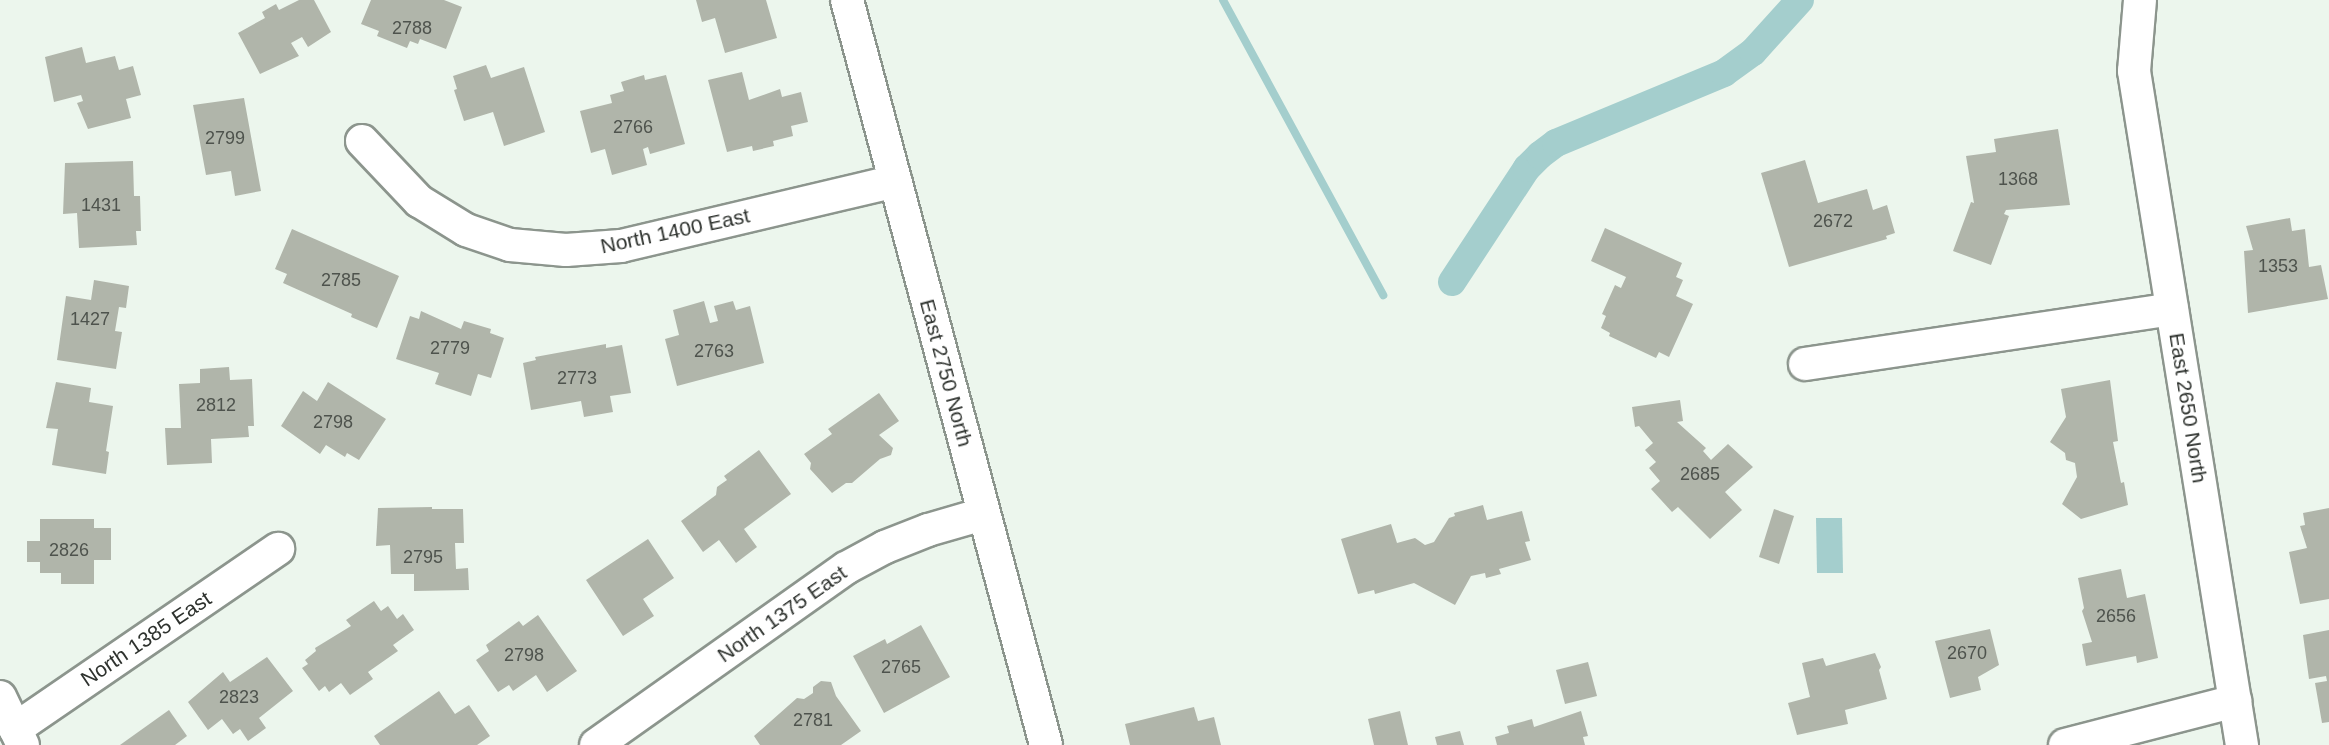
<!DOCTYPE html>
<style>
body{margin:0}
#map{position:relative;width:2329px;height:745px;overflow:hidden;background:#ecf6ed;font-family:Arial,sans-serif}
div>[style]{position:absolute}
[style*='--x']{left:calc(var(--x)*1px);top:calc(var(--y)*1px);width:calc(var(--w)*1px);rotate:calc(var(--a)*1deg)}
.water>*{inset:0;background:#a4cecd}
.stream>*{height:8px;margin:-4px;padding:0 4px;transform-origin:4px;border-radius:4px;background:#a4cecd}
.canal>*{height:28px;margin:-14px;padding:0 14px;transform-origin:14px;border-radius:14px;background:#a4cecd}
.building>*{inset:0;background:#b0b5aa}
.roads{filter:drop-shadow(2px 0 #8c958d) drop-shadow(-2px 0 #8c958d) drop-shadow(0 2px #8c958d) drop-shadow(0 -2px #8c958d)}
.street>*{height:32px;margin:-16px;padding:0 16px;transform-origin:16px;border-radius:16px;background:#fff}
span{translate:-50% -50%;white-space:nowrap;text-align:center;line-height:1.15;-webkit-text-stroke:6px #fff;paint-order:stroke}
.number-label{font-size:18px;color:#4e534d}
.number-label span{-webkit-text-stroke-width:0}
.street-label{font-size:21px;color:#2e322e}
</style>
<div id="map">
<div class="water">
<i style="clip-path:polygon(1816px 518px,1842px 518px,1843px 573px,1817px 573px)"></i>
</div>
<div class="stream">
<i style="--x:1223;--y:0;--w:336;--a:61.5"></i>
</div>
<div class="canal">
<i style="--x:1452;--y:282;--w:136;--a:-56.7"></i>
<i style="--x:1527;--y:168;--w:18;--a:-45"></i>
<i style="--x:1540;--y:155;--w:20;--a:-37"></i>
<i style="--x:1556;--y:143;--w:182;--a:-22.6"></i>
<i style="--x:1724;--y:73;--w:36;--a:-36"></i>
<i style="--x:1753;--y:52;--w:70;--a:-47.9"></i>
</div>
<div class="building">
<i style="clip-path:polygon(299px 0,314px 0,331px 32px,308px 47px,302px 37px,291px 43px,299px 56px,260px 74px,238px 33px,265px 18px,262px 12px,276px 4px,279px 10px)"></i>
<i style="clip-path:polygon(371px 0,444px 0,462px 7px,446px 49px,420px 39px,418px 44px,410px 41px,407px 48px,377px 36px,379px 31px,361px 24px)"></i>
<i style="clip-path:polygon(696px 0,766px 0,777px 38px,725px 53px,715px 18px,702px 22px)"></i>
<i style="clip-path:polygon(82px 47px,86px 63px,115px 56px,119px 70px,133px 66px,141px 95px,126px 99px,131px 118px,88px 129px,77px 103px,83px 101px,81px 95px,54px 102px,45px 57px)"></i>
<i style="clip-path:polygon(486px 65px,491px 78px,524px 67px,545px 132px,504px 146px,493px 112px,464px 121px,454px 90px,457px 89px,453px 76px)"></i>
<i style="clip-path:polygon(742px 72px,749px 100px,780px 89px,782px 97px,801px 92px,808px 122px,791px 126px,793px 136px,773px 141px,774px 146px,753px 151px,752px 146px,727px 152px,708px 80px)"></i>
<i style="clip-path:polygon(644px 75px,645px 80px,666px 75px,685px 144px,650px 154px,648px 147px,643px 149px,647px 165px,612px 175px,605px 149px,591px 153px,580px 111px,612px 103px,610px 95px,624px 91px,621px 82px)"></i>
<i style="clip-path:polygon(244px 98px,261px 191px,235px 196px,231px 171px,206px 175px,193px 105px)"></i>
<i style="clip-path:polygon(2058px 129px,2070px 205px,2006px 210px,2004px 214px,2009px 216px,1991px 265px,1953px 251px,1971px 202px,1974px 203px,1966px 156px,1996px 152px,1994px 139px)"></i>
<i style="clip-path:polygon(1805px 160px,1818px 203px,1867px 189px,1873px 210px,1887px 205px,1895px 233px,1886px 236px,1887px 239px,1789px 267px,1761px 173px)"></i>
<i style="clip-path:polygon(133px 161px,134px 196px,140px 196px,141px 231px,136px 231px,137px 245px,79px 248px,77px 213px,63px 214px,65px 163px)"></i>
<i style="clip-path:polygon(2290px 218px,2292px 231px,2305px 229px,2309px 267px,2321px 265px,2328px 299px,2248px 313px,2244px 251px,2253px 250px,2246px 226px)"></i>
<i style="clip-path:polygon(1605px 228px,1682px 263px,1676px 277px,1683px 280px,1676px 296px,1693px 304px,1669px 357px,1659px 352px,1656px 358px,1609px 336px,1610px 333px,1601px 328px,1606px 316px,1602px 314px,1615px 285px,1621px 288px,1626px 277px,1591px 261px)"></i>
<i style="clip-path:polygon(292px 229px,399px 276px,377px 328px,351px 317px,352px 314px,283px 283px,287px 274px,275px 269px)"></i>
<i style="clip-path:polygon(94px 280px,129px 286px,126px 308px,119px 307px,115px 331px,122px 332px,116px 369px,57px 360px,66px 296px,91px 300px)"></i>
<i style="clip-path:polygon(704px 301px,710px 323px,718px 321px,714px 306px,733px 301px,736px 310px,750px 306px,764px 363px,677px 386px,665px 339px,679px 335px,673px 310px)"></i>
<i style="clip-path:polygon(421px 311px,461px 329px,464px 321px,491px 329px,490px 333px,504px 338px,491px 378px,478px 374px,471px 396px,435px 384px,439px 373px,396px 359px,410px 316px,419px 319px)"></i>
<i style="clip-path:polygon(606px 344px,606px 348px,622px 345px,631px 393px,610px 396px,613px 412px,584px 417px,581px 401px,531px 410px,523px 363px,536px 360px,535px 357px)"></i>
<i style="clip-path:polygon(229px 367px,230px 380px,252px 379px,254px 426px,248px 426px,249px 437px,211px 439px,212px 463px,167px 465px,165px 428px,181px 428px,179px 384px,200px 383px,200px 369px)"></i>
<i style="clip-path:polygon(2110px 380px,2118px 441px,2113px 442px,2121px 483px,2124px 482px,2128px 505px,2081px 519px,2062px 504px,2077px 477px,2075px 463px,2066px 460px,2065px 453px,2050px 442px,2066px 417px,2061px 389px)"></i>
<i style="clip-path:polygon(56px 382px,91px 388px,89px 402px,113px 406px,106px 451px,109px 452px,106px 474px,52px 465px,58px 429px,46px 428px)"></i>
<i style="clip-path:polygon(328px 382px,386px 419px,359px 460px,347px 453px,345px 457px,326px 445px,320px 454px,281px 426px,303px 391px,317px 401px)"></i>
<i style="clip-path:polygon(879px 393px,899px 421px,879px 435px,893px 448px,891px 455px,880px 459px,852px 483px,846px 483px,832px 493px,810px 469px,811px 463px,804px 454px,832px 434px,828px 429px)"></i>
<i style="clip-path:polygon(1680px 400px,1683px 421px,1677px 422px,1706px 448px,1703px 451px,1711px 460px,1728px 444px,1753px 467px,1725px 492px,1742px 510px,1710px 539px,1678px 507px,1672px 512px,1651px 489px,1660px 481px,1649px 468px,1656px 462px,1645px 450px,1653px 443px,1639px 426px,1635px 427px,1632px 407px)"></i>
<i style="clip-path:polygon(759px 450px,791px 494px,744px 529px,757px 547px,736px 563px,719px 540px,703px 552px,681px 521px,716px 495px,717px 487px,727px 480px,724px 476px)"></i>
<i style="clip-path:polygon(1483px 505px,1487px 520px,1522px 511px,1530px 541px,1525px 542px,1531px 560px,1499px 569px,1501px 574px,1486px 578px,1485px 573px,1471px 576px,1455px 605px,1414px 583px,1375px 594px,1374px 590px,1358px 594px,1341px 539px,1391px 524px,1397px 543px,1415px 538px,1425px 545px,1434px 542px,1449px 518px,1455px 516px,1454px 513px)"></i>
<i style="clip-path:polygon(432px 507px,432px 509px,463px 509px,464px 543px,455px 543px,456px 569px,468px 568px,469px 590px,414px 591px,414px 574px,391px 574px,390px 545px,376px 546px,378px 508px)"></i>
<i style="clip-path:polygon(2329px 508px,2329px 599px,2300px 604px,2289px 552px,2307px 548px,2300px 526px,2305px 525px,2303px 513px)"></i>
<i style="clip-path:polygon(1774px 509px,1794px 516px,1779px 564px,1759px 557px)"></i>
<i style="clip-path:polygon(40px 519px,94px 519px,94px 528px,111px 528px,111px 560px,94px 560px,94px 584px,61px 584px,61px 573px,40px 573px,40px 562px,27px 562px,27px 541px,40px 541px)"></i>
<i style="clip-path:polygon(648px 539px,674px 578px,643px 599px,654px 616px,623px 636px,586px 580px)"></i>
<i style="clip-path:polygon(2121px 569px,2127px 598px,2145px 594px,2158px 658px,2137px 663px,2136px 656px,2086px 666px,2082px 644px,2092px 642px,2082px 611px,2084px 608px,2078px 578px)"></i>
<i style="clip-path:polygon(374px 601px,381px 611px,388px 606px,397px 619px,403px 614px,414px 630px,393px 645px,398px 651px,368px 672px,373px 679px,350px 695px,341px 683px,329px 692px,325px 686px,319px 691px,302px 668px,308px 664px,305px 660px,316px 651px,315px 648px,351px 626px,346px 620px)"></i>
<i style="clip-path:polygon(538px 615px,577px 671px,547px 692px,536px 675px,513px 691px,509px 685px,498px 692px,476px 660px,489px 651px,486px 645px,519px 621px,523px 626px)"></i>
<i style="clip-path:polygon(921px 625px,950px 677px,884px 713px,853px 656px,885px 639px,887px 644px)"></i>
<i style="clip-path:polygon(1990px 629px,1999px 665px,1978px 677px,1981px 690px,1950px 698px,1935px 641px)"></i>
<i style="clip-path:polygon(2329px 630px,2329px 722px,2322px 723px,2315px 683px,2327px 681px,2326px 676px,2309px 679px,2303px 635px)"></i>
<i style="clip-path:polygon(1875px 653px,1881px 667px,1879px 670px,1887px 699px,1845px 710px,1848px 724px,1797px 735px,1788px 703px,1810px 697px,1802px 663px,1823px 658px,1826px 666px)"></i>
<i style="clip-path:polygon(267px 657px,293px 691px,259px 718px,266px 728px,248px 741px,240px 729px,233px 734px,222px 719px,208px 730px,188px 702px,223px 672px,230px 682px)"></i>
<i style="clip-path:polygon(1588px 662px,1597px 696px,1565px 704px,1556px 670px)"></i>
<i style="clip-path:polygon(821px 681px,831px 682px,836px 696px,861px 731px,841px 745px,760px 745px,754px 736px,797px 698px,804px 699px,813px 693px,813px 687px)"></i>
<i style="clip-path:polygon(439px 691px,455px 714px,469px 705px,490px 736px,477px 745px,380px 745px,374px 736px)"></i>
<i style="clip-path:polygon(1194px 707px,1198px 721px,1214px 717px,1221px 745px,1130px 745px,1125px 724px)"></i>
<i style="clip-path:polygon(169px 710px,187px 736px,175px 745px,120px 745px)"></i>
<i style="clip-path:polygon(1400px 711px,1408px 745px,1374px 745px,1368px 719px)"></i>
<i style="clip-path:polygon(1581px 711px,1588px 736px,1583px 737px,1585px 745px,1497px 745px,1495px 737px,1509px 733px,1507px 726px,1532px 719px,1534px 727px)"></i>
<i style="clip-path:polygon(1460px 731px,1464px 745px,1437px 745px,1435px 737px)"></i>
</div>
<div class="roads">
<div class="street">
<i style="--x:847;--y:0;--w:771;--a:75.04"></i>
<i style="--x:2140;--y:0;--w:71;--a:94.8"></i>
<i style="--x:2134;--y:71;--w:683;--a:80.9"></i>
<i style="--x:362;--y:141;--w:83;--a:46.5"></i>
<i style="--x:419;--y:201;--w:55;--a:31.7"></i>
<i style="--x:466;--y:230;--w:46;--a:18.8"></i>
<i style="--x:510;--y:245;--w:56;--a:5.1"></i>
<i style="--x:566;--y:250;--w:55;--a:-4.2"></i>
<i style="--x:621;--y:246;--w:282;--a:-13.3"></i>
<i style="--x:1805;--y:364;--w:371;--a:-8.5"></i>
<i style="--x:0;--y:697;--w:53;--a:64.4"></i>
<i style="--x:15;--y:729;--w:319;--a:-34.4"></i>
<i style="--x:596;--y:745;--w:306;--a:-35.3"></i>
<i style="--x:846;--y:568;--w:44;--a:-28.3"></i>
<i style="--x:885;--y:547;--w:46;--a:-21.6"></i>
<i style="--x:928;--y:530;--w:57;--a:-16.2"></i>
<i style="--x:2065;--y:745;--w:176;--a:-14.5"></i>
</div>
</div>
<div class="number-label">
<span style="left:412px;top:28px">2788</span>
<span style="left:633px;top:127px">2766</span>
<span style="left:225px;top:138px">2799</span>
<span style="left:2018px;top:179px">1368</span>
<span style="left:101px;top:205px">1431</span>
<span style="left:1833px;top:221px">2672</span>
<span style="left:2278px;top:266px">1353</span>
<span style="left:341px;top:280px">2785</span>
<span style="left:90px;top:319px">1427</span>
<span style="left:450px;top:348px">2779</span>
<span style="left:714px;top:351px">2763</span>
<span style="left:577px;top:378px">2773</span>
<span style="left:216px;top:405px">2812</span>
<span style="left:333px;top:422px">2798</span>
<span style="left:1700px;top:474px">2685</span>
<span style="left:69px;top:550px">2826</span>
<span style="left:423px;top:557px">2795</span>
<span style="left:2116px;top:616px">2656</span>
<span style="left:1967px;top:653px">2670</span>
<span style="left:524px;top:655px">2798</span>
<span style="left:901px;top:667px">2765</span>
<span style="left:239px;top:697px">2823</span>
<span style="left:813px;top:720px">2781</span>
</div>
<div class="street-label">
<span style="left:675px;top:231px;rotate:-12deg">North 1400 East</span>
<span style="left:946px;top:373px;rotate:75deg">East 2750 North</span>
<span style="left:2188px;top:408px;rotate:81deg">East 2650 North</span>
<span style="left:782px;top:614px;rotate:-35deg">North 1375 East</span>
<span style="left:146px;top:639px;rotate:-34deg">North 1385 East</span>
</div>
</div>
